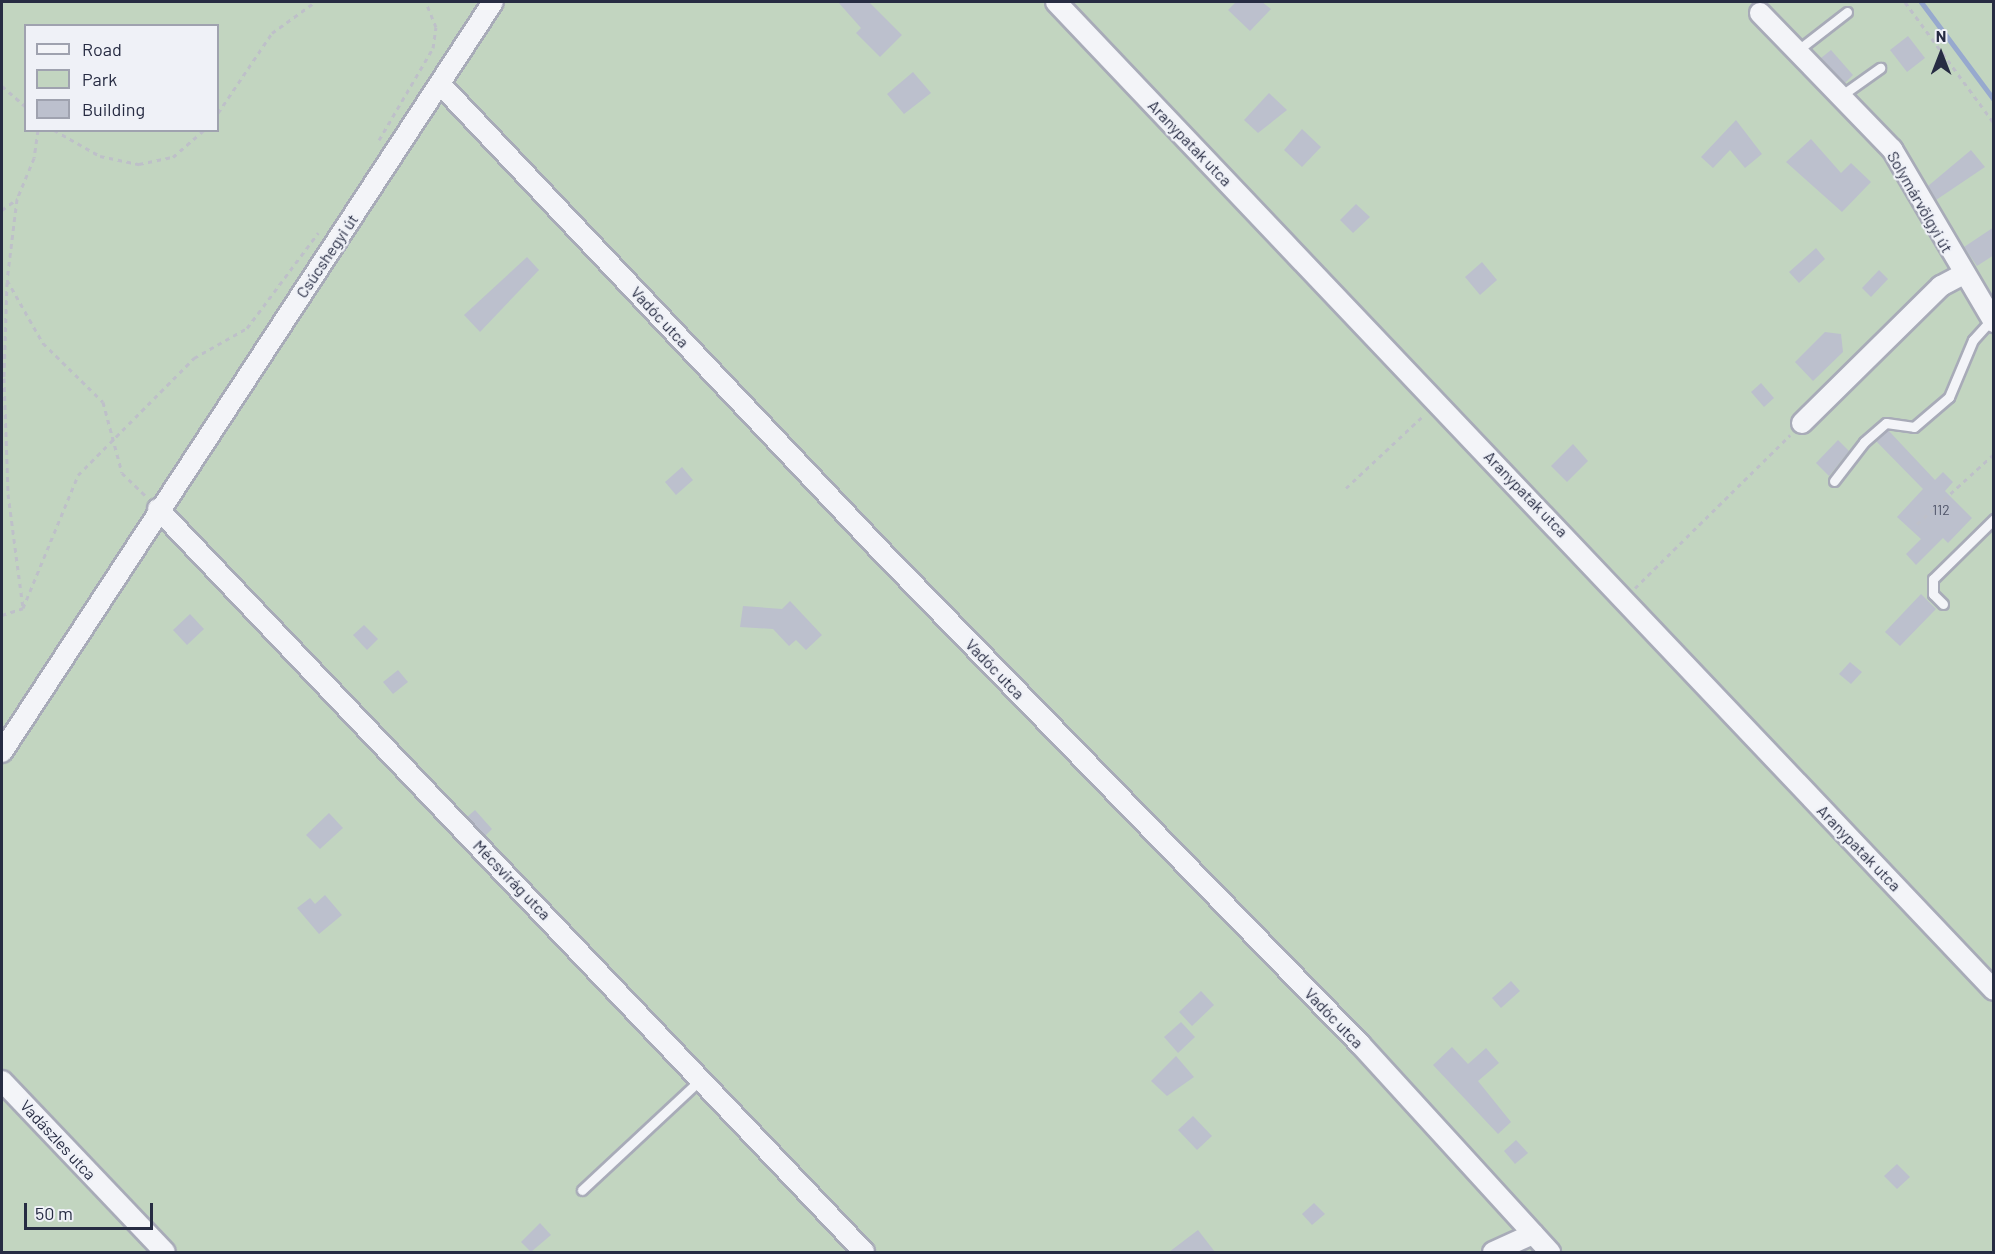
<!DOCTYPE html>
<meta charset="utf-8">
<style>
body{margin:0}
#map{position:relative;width:1995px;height:1254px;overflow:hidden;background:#dfe2ea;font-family:Barlow,sans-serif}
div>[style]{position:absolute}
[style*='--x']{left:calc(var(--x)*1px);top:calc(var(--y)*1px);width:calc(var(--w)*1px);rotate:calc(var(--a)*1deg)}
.green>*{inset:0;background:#c2d5c0}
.stream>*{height:5px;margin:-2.5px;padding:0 2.5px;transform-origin:2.5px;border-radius:2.5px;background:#97a9ce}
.building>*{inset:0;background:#bcc0cd}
.path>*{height:3px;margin-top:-1.5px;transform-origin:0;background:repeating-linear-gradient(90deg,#bec0c9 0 4.5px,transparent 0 9px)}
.roads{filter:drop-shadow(2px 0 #a8abb8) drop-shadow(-2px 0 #a8abb8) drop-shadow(0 2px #a8abb8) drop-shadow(0 -2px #a8abb8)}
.lane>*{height:9px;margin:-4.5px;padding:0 4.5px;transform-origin:4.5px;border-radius:4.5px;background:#f3f4f8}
.street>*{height:20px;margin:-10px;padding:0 10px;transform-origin:10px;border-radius:10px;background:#f3f4f8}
span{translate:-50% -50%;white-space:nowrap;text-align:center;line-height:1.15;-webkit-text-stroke:4.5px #eff1f7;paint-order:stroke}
.number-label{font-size:14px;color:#4c5166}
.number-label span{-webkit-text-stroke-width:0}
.street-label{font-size:16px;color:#272c43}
.frame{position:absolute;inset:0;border:3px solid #272c43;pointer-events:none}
.legend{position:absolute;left:24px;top:24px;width:195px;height:108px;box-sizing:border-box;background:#eff1f7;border:2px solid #9fa2af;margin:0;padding:8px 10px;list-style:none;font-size:18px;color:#272c43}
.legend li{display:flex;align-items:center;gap:12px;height:30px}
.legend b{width:30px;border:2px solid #9fa2af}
.north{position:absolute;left:1911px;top:24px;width:60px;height:60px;-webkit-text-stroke:4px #eff1f7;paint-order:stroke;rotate:0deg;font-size:16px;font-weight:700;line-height:24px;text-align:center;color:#272c43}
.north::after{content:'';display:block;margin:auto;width:21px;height:27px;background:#272c43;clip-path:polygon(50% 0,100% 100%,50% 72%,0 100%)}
.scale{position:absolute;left:24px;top:1203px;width:129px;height:27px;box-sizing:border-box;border:3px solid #272c43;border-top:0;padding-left:8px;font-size:18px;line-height:21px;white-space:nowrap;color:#272c43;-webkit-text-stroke:4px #eff1f7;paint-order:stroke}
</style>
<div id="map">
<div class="green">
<i style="clip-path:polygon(evenodd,2px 2px,1993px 2px,1993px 1252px,2px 1252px,2px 2px,26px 26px,218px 26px,218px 130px,26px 130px,26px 26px)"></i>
</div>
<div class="stream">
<i style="--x:1921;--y:2;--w:122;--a:53.3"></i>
</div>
<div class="building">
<i style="clip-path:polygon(838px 2px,869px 2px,902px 35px,880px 57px,856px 33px,861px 28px)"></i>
<i style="clip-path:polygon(1236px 2px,1262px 2px,1271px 9px,1250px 31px,1228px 10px)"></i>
<i style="clip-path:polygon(1908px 36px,1925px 58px,1907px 72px,1890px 50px)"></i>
<i style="clip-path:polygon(1831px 50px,1853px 75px,1845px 83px,1821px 58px)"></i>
<i style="clip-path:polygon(913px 72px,931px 93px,904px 114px,887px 94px)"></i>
<i style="clip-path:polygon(1269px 93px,1287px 110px,1258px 133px,1244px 120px)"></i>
<i style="clip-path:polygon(1736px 120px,1762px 154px,1745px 168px,1730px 150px,1713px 168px,1701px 157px)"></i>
<i style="clip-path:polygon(1302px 129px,1321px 147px,1302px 167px,1284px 150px)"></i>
<i style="clip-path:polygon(1811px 139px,1841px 173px,1851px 163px,1871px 182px,1842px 212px,1786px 162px)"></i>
<i style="clip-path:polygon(1971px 150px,1985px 167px,1936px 200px,1928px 186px)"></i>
<i style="clip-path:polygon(1356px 204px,1370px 217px,1353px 233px,1340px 220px)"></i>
<i style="clip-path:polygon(1994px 227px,1994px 255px,1977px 266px,1964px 247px)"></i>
<i style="clip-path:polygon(1816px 248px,1825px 259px,1799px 283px,1789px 272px)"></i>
<i style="clip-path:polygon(527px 257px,539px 270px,480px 332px,464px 315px)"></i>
<i style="clip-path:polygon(1482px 262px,1497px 280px,1480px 295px,1465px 277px)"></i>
<i style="clip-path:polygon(1879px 270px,1888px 279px,1871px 297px,1862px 288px)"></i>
<i style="clip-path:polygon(1825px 332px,1841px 334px,1843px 352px,1813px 381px,1795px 362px)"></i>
<i style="clip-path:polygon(1761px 383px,1774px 398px,1764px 407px,1751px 392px)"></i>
<i style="clip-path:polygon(1888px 430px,1935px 480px,1943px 472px,1953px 482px,1945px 491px,1972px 518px,1948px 543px,1943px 538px,1916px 565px,1906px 554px,1921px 539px,1897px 517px,1923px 489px,1876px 441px)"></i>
<i style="clip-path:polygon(1838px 440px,1849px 451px,1829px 476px,1816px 463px)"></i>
<i style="clip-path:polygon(1573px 444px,1588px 461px,1567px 482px,1551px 466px)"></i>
<i style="clip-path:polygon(682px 467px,693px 480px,676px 495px,665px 482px)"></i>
<i style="clip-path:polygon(1921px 594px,1936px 609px,1900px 646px,1885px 632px)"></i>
<i style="clip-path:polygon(790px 601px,822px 635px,806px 650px,796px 640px,789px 646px,773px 629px,740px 627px,743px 606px,782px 609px)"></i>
<i style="clip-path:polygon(190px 614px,204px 629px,187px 645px,173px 630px)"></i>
<i style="clip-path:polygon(364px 625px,378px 639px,367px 650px,353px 635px)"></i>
<i style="clip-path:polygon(1850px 662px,1862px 672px,1851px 684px,1839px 674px)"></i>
<i style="clip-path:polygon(398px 670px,408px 682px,393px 694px,383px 682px)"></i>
<i style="clip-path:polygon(475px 810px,492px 829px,485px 836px,467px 817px)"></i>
<i style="clip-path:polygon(329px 813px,343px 828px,320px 849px,306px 835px)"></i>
<i style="clip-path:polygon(325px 895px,342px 915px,319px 934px,297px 908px,310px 898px,315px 904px)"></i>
<i style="clip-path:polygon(1511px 981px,1520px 991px,1501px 1008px,1492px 998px)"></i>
<i style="clip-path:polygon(1201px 991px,1214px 1005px,1192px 1026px,1179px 1012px)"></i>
<i style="clip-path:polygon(1181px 1022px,1195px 1037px,1178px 1053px,1164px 1037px)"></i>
<i style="clip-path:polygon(1452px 1047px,1468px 1064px,1486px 1048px,1499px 1063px,1478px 1081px,1511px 1122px,1498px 1134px,1433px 1065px)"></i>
<i style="clip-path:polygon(1176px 1056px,1194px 1077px,1167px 1096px,1151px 1081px)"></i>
<i style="clip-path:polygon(1193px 1116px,1212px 1136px,1197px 1150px,1178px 1130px)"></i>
<i style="clip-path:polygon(1516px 1140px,1528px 1153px,1515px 1164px,1504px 1151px)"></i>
<i style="clip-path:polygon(1897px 1164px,1910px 1177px,1897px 1189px,1884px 1176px)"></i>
<i style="clip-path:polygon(1314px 1203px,1325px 1214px,1312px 1225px,1302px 1214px)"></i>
<i style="clip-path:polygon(540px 1223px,551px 1235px,531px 1252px,521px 1242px)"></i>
<i style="clip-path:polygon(1198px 1230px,1215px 1252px,1169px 1252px)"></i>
</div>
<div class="path">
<i style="--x:1905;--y:2;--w:150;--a:53.7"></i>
<i style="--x:2;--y:86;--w:32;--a:41"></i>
<i style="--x:218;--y:113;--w:97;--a:-56"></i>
<i style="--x:272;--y:33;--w:53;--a:-35.8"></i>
<i style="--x:38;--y:130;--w:28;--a:98"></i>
<i style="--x:34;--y:158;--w:44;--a:112.5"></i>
<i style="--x:17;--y:199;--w:82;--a:97"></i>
<i style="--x:7;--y:280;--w:73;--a:60.3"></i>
<i style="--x:43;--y:343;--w:84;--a:44.5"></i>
<i style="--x:103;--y:402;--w:73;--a:75"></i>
<i style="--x:122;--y:473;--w:33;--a:44"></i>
<i style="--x:54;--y:130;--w:53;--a:29.5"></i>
<i style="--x:100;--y:156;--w:40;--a:12"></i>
<i style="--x:139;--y:164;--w:35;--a:-12"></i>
<i style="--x:173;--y:157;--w:41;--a:-41.1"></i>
<i style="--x:379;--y:140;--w:107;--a:-59.6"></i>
<i style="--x:433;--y:48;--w:21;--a:-82"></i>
<i style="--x:436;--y:27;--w:27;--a:-112"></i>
<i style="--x:2;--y:210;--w:19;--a:-36"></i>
<i style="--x:7;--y:282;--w:96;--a:91.8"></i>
<i style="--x:4;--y:378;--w:116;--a:88"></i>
<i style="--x:8;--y:494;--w:115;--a:82.5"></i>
<i style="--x:1346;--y:488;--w:105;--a:-43.1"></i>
<i style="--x:1917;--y:524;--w:104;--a:-42.3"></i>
<i style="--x:1635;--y:588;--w:218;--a:-44.6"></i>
<i style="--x:2;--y:615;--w:22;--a:-18"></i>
<i style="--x:23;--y:608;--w:144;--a:-67.5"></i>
<i style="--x:78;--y:475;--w:165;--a:-45.2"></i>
<i style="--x:194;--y:358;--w:61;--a:-29.5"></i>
<i style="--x:247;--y:328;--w:119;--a:-53.2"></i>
</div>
<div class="roads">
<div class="lane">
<i style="--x:1798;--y:50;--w:62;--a:-37.8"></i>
<i style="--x:1842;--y:95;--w:47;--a:-35.4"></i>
<i style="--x:1834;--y:481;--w:49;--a:-52.4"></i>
<i style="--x:1864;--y:442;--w:29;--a:-41"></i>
<i style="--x:1886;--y:423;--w:28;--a:8"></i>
<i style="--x:1914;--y:427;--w:46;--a:-40.6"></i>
<i style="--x:1949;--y:397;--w:62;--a:-67.2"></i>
<i style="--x:1973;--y:340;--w:28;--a:-48"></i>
<i style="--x:1943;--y:604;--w:14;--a:-135"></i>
<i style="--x:1933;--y:594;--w:15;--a:-90"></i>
<i style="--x:1933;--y:579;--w:86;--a:-44.5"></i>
<i style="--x:582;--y:1190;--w:163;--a:-43"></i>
</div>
<div class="street">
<i style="--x:1056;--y:2;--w:1362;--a:46.49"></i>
<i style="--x:1760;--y:13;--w:190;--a:45.9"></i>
<i style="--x:1892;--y:149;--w:201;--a:59.5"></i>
<i style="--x:441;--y:85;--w:637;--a:46.65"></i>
<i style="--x:878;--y:548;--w:692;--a:45.82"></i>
<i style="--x:1360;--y:1044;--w:282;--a:47.6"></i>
<i style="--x:1802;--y:423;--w:195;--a:-44.6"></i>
<i style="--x:1941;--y:286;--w:24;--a:-28"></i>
<i style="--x:158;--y:509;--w:1025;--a:46.46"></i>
<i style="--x:2;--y:752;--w:896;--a:-56.79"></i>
<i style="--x:2;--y:1081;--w:236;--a:46.4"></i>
<i style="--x:1493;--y:1252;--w:44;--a:-24.2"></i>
</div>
</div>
<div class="number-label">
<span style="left:1941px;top:510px">112</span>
</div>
<div class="street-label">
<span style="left:1190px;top:143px;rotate:46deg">Aranypatak utca</span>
<span style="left:1920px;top:202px;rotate:60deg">Solymárvölgyi út</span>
<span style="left:327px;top:256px;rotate:-56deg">Csúcshegyi út</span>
<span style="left:660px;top:317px;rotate:47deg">Vadóc utca</span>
<span style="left:1526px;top:494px;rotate:46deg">Aranypatak utca</span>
<span style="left:995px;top:669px;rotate:46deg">Vadóc utca</span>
<span style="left:1859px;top:848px;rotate:46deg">Aranypatak utca</span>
<span style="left:512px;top:880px;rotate:46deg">Mécsvirág utca</span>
<span style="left:1334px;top:1018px;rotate:46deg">Vadóc utca</span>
<span style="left:58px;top:1140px;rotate:47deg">Vadászles utca</span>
</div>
<div class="frame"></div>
<ul class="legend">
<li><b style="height:8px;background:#f3f4f8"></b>Road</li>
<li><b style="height:16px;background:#c2d5c0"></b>Park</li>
<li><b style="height:16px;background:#bcc0cd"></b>Building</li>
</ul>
<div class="north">N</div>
<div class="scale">50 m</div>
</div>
